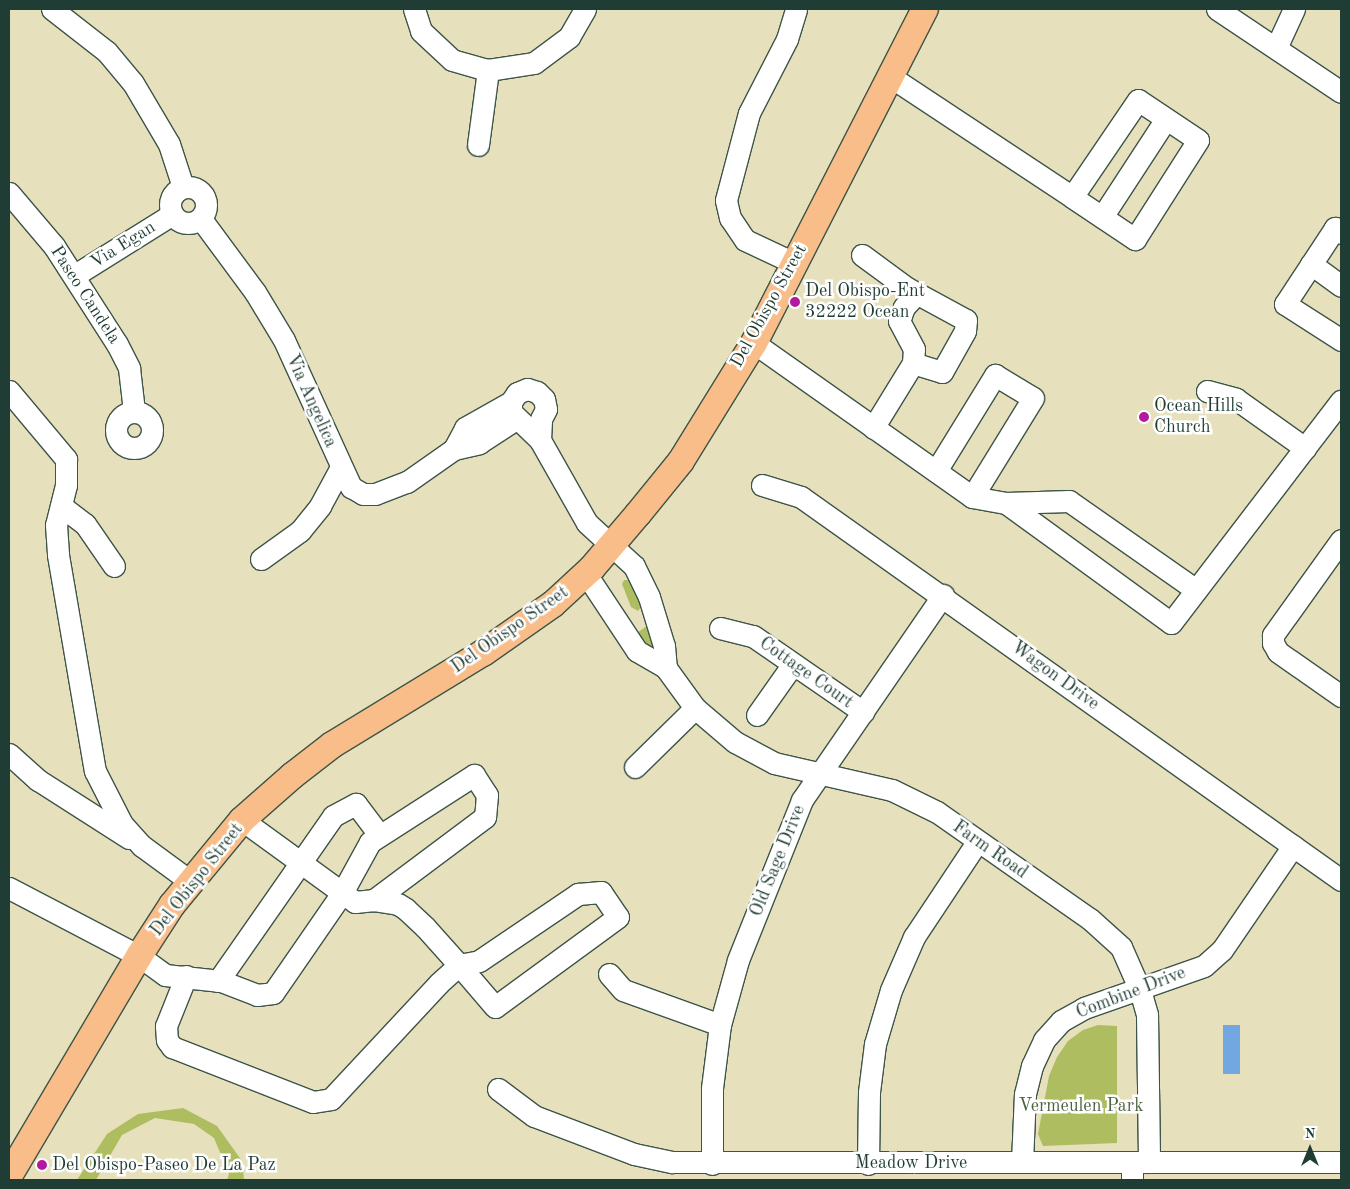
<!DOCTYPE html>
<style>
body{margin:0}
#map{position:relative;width:1350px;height:1189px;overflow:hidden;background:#e7e0bc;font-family:"Old Standard TT",serif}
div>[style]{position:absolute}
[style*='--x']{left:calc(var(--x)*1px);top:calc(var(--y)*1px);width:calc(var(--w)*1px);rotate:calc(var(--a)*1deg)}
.green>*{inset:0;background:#adbd60}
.water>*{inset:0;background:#73a7df}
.roads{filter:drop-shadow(1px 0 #3d5548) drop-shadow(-1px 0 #3d5548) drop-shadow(0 1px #3d5548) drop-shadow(0 -1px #3d5548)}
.minor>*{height:21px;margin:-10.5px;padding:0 10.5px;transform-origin:10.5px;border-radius:10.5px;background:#fff}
.minor>.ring{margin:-10.5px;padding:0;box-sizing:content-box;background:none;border:21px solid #fff;border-radius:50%}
.major>*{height:26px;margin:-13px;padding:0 13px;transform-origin:13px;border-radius:13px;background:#f8bd88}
.dots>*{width:14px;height:14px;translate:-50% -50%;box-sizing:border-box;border:2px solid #fff;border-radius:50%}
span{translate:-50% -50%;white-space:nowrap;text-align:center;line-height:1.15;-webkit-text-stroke:5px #fff;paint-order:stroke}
.street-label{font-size:18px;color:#1f3d34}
.poi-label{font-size:18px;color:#1f3d34}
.left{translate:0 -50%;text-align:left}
.park-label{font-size:18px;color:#4a6341}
.frame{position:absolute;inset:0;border:10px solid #1f3d34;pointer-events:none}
.north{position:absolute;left:1285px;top:1124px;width:50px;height:50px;-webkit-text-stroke:4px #fff;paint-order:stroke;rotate:0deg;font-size:14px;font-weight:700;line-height:20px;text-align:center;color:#1f3d34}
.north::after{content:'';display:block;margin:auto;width:18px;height:22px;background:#1f3d34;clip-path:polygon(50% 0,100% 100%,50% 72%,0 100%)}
</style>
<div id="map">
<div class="green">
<i style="clip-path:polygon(624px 580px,630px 580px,643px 604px,638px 611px,631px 607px,622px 584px)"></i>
<i style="clip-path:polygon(648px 625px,659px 647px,651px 653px,637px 633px)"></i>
<i style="clip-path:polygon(1098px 1025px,1117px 1026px,1117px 1143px,1043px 1146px,1038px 1134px,1049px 1076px,1057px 1057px,1068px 1041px,1083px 1030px)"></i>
<i style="clip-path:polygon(183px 1108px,217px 1126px,242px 1161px,244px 1180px,227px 1180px,229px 1174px,214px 1138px,194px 1124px,155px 1118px,122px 1135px,96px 1180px,77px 1180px,107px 1134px,138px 1114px)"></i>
</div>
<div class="water">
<i style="clip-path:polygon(1223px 1025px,1240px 1025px,1240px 1074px,1223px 1074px)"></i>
</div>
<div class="roads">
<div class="minor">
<i style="--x:52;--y:9;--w:70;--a:38"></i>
<i style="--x:107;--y:52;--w:40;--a:50"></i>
<i style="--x:133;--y:83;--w:71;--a:59.5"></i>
<i style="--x:169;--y:144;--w:45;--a:72"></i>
<i style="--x:414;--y:9;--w:23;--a:72"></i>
<i style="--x:421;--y:31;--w:42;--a:43.1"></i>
<i style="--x:452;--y:60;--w:37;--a:16"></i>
<i style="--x:488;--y:70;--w:47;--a:-8.7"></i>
<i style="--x:534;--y:63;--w:44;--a:-36.6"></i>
<i style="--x:569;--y:37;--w:32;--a:-60"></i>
<i style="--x:1217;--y:9;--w:149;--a:33.8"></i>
<i style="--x:1276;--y:48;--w:43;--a:-65.2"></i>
<i style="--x:891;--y:77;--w:217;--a:33.5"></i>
<i style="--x:1072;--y:197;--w:76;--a:33.7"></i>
<i style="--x:1135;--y:239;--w:117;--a:-57.5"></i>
<i style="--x:1198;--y:140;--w:72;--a:-146.3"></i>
<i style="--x:1138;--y:100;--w:117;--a:124.2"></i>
<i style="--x:478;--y:145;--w:76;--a:-82.4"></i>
<i class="ring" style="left:170px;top:187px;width:15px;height:15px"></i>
<i style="--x:9;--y:193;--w:70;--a:49.7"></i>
<i style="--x:54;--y:246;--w:117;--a:57.3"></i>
<i style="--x:117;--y:344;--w:27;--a:63"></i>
<i style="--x:129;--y:368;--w:43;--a:83.4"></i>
<i style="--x:1102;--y:217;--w:117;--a:-56.9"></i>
<i style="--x:201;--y:219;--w:91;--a:53.5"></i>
<i style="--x:255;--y:292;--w:56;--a:58.9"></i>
<i style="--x:284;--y:340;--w:162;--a:65.5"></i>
<i style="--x:351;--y:487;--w:14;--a:30"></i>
<i style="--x:363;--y:494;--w:12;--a:0"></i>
<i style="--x:375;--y:494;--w:34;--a:-21"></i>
<i style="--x:407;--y:482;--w:57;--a:-35.1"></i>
<i style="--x:454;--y:449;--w:24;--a:-62"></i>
<i style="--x:465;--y:428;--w:53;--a:-29.5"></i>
<i style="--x:1341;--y:233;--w:8;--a:-140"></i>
<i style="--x:1335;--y:228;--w:91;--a:123.3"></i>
<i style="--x:1285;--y:304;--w:67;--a:32.7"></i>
<i style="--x:862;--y:255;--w:56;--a:36.3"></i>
<i style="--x:907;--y:288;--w:67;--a:28.5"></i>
<i style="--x:966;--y:320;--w:11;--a:95"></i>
<i style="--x:965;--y:331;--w:47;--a:119.3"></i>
<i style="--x:942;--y:372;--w:30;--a:-163"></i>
<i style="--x:913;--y:363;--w:76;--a:121.6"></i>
<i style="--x:794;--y:263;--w:54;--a:-154.9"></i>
<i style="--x:745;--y:240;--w:27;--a:-124"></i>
<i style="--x:730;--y:218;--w:18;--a:-103"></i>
<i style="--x:726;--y:200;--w:90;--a:-75.2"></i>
<i style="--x:749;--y:113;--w:83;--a:-62.8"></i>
<i style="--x:787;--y:39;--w:31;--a:-73"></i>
<i style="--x:1311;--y:264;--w:37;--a:36"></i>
<i style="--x:75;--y:275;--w:113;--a:-32"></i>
<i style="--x:754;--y:343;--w:267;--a:35.2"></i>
<i style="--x:972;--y:497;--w:35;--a:10"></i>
<i style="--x:1006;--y:503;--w:63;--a:-1.8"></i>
<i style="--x:1069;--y:501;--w:155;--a:35"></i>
<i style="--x:913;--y:363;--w:14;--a:-86"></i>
<i style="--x:914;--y:349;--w:32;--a:-118"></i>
<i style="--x:899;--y:321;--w:15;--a:-70"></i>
<i style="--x:904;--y:307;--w:18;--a:-47"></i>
<i style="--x:9;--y:391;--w:89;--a:50"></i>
<i style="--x:66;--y:459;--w:26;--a:90"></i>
<i style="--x:66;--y:485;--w:41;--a:104"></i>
<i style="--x:56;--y:525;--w:30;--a:86"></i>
<i style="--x:58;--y:555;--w:219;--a:80.3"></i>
<i style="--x:95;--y:771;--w:59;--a:63"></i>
<i style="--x:122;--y:824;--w:30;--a:48"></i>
<i style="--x:142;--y:846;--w:61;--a:36.3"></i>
<i style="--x:1207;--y:391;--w:30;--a:15"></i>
<i style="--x:1236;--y:399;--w:85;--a:35.4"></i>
<i class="ring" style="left:116px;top:412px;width:15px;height:15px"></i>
<i style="--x:540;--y:440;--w:21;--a:-87"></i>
<i style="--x:541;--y:419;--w:11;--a:-63"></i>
<i style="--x:546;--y:409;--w:10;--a:-101"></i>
<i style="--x:544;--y:399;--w:10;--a:-135"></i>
<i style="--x:537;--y:392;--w:10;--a:-163"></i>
<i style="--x:527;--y:389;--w:11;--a:158"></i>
<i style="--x:517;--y:393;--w:11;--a:124"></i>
<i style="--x:511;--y:402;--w:10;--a:90"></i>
<i style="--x:511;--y:412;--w:40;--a:44"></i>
<i style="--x:540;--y:440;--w:95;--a:60.5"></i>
<i style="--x:587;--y:523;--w:64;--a:42.5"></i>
<i style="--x:634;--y:566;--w:34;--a:64"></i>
<i style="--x:649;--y:597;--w:51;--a:73"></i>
<i style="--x:664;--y:646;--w:22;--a:85"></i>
<i style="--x:454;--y:449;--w:26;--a:-13"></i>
<i style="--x:479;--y:443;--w:44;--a:-33"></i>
<i style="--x:936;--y:471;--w:113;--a:-58.4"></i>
<i style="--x:995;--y:375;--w:44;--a:31.2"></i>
<i style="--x:1033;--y:398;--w:116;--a:121.6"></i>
<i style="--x:762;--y:485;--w:41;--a:17.1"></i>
<i style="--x:801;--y:497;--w:662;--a:35.35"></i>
<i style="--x:1006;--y:503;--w:204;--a:36"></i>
<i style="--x:1171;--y:623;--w:280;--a:-52.6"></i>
<i style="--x:61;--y:506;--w:30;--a:37"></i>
<i style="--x:85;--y:524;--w:51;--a:55.4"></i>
<i style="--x:1341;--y:540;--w:117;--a:125.6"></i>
<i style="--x:1273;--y:635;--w:8;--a:90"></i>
<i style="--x:1273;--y:643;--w:10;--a:61"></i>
<i style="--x:1278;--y:652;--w:77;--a:34.9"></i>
<i style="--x:261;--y:559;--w:48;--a:-35.7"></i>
<i style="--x:300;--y:531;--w:32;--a:-51"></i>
<i style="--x:320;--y:506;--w:42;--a:-61.6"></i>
<i style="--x:586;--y:574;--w:92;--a:56.5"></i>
<i style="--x:637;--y:651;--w:34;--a:30"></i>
<i style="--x:666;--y:668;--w:49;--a:54.1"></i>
<i style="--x:695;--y:708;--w:52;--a:40.4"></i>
<i style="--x:735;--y:742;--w:44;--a:28.3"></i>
<i style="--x:774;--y:763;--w:121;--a:12.9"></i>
<i style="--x:892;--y:790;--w:50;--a:26.1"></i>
<i style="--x:937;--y:812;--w:187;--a:35"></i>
<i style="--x:1090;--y:919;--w:42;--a:42.1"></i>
<i style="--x:1121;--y:947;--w:47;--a:66.2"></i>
<i style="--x:1140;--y:990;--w:26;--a:74"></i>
<i style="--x:1147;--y:1015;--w:147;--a:89.2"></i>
<i style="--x:720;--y:628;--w:34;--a:14"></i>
<i style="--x:753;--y:636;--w:134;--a:34.6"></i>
<i style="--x:757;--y:715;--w:62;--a:-54.8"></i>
<i style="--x:9;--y:754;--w:39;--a:42"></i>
<i style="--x:38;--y:780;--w:108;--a:32.5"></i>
<i style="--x:635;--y:767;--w:84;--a:-44.5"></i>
<i style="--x:9;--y:888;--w:147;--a:27.6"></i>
<i style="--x:139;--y:956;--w:32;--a:36"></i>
<i style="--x:165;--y:975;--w:56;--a:6.1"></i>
<i style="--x:221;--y:981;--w:39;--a:21"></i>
<i style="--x:257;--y:995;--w:16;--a:-7"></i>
<i style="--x:273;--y:993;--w:121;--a:-55.4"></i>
<i style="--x:342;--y:893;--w:58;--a:-61.2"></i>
<i style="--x:370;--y:842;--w:124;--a:-32.8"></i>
<i style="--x:474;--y:775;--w:24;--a:57"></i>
<i style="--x:487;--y:795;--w:22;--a:95"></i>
<i style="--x:485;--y:817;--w:139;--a:143.2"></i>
<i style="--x:609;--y:974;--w:21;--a:49"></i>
<i style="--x:623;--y:990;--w:103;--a:19.8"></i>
<i style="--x:186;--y:976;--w:54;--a:111.8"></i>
<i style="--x:166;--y:1026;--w:14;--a:86"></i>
<i style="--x:167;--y:1040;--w:9;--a:54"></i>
<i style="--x:172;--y:1047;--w:151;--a:21.3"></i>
<i style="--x:313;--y:1102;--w:18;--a:-9"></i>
<i style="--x:331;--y:1099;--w:158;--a:-47"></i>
<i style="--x:439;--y:983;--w:27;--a:-42"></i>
<i style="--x:459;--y:965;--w:20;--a:-11"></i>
<i style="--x:479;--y:961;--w:120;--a:-34.1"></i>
<i style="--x:578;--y:894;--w:23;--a:-5"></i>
<i style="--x:601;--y:892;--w:30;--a:56"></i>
<i style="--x:618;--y:917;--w:152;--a:143.8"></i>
<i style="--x:495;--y:1007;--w:55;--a:-130.6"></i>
<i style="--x:459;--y:965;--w:51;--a:-131.8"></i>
<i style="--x:425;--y:927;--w:26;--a:-137"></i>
<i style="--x:406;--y:909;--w:9;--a:-148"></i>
<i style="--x:398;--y:904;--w:24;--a:-171"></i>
<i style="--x:374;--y:900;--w:19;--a:174"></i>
<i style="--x:355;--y:902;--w:140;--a:-144"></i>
<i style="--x:218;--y:981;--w:201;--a:-55.1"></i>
<i style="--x:333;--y:816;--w:26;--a:-28"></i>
<i style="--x:356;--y:804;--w:38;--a:53"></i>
<i style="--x:498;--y:1089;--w:45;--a:36.9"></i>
<i style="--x:534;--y:1116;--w:107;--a:20.8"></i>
<i style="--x:634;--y:1154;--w:39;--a:12"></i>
<i style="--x:672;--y:1162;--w:669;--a:0"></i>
<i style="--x:1022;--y:1162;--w:68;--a:-87.5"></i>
<i style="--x:1025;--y:1094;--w:29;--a:-76"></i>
<i style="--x:1032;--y:1066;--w:29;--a:-65"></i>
<i style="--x:1044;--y:1040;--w:25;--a:-48"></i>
<i style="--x:1061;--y:1021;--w:26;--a:-29"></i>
<i style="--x:1084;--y:1008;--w:127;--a:-19.3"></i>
<i style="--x:1204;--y:966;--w:24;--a:-42"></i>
<i style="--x:1222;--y:950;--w:126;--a:-55.7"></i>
<i style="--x:1132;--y:1162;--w:18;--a:90"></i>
<i style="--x:712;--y:1164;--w:76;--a:-90"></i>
<i style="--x:712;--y:1088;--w:64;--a:-82.8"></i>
<i style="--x:720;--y:1025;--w:67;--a:-74.5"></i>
<i style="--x:738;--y:960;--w:172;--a:-68.2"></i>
<i style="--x:802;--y:800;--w:249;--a:-55.5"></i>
<i style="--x:868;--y:1164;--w:72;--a:-89.2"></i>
<i style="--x:869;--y:1092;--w:48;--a:-82.9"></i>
<i style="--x:875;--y:1044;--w:56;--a:-73.5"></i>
<i style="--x:891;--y:990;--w:58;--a:-66.5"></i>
<i style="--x:914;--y:937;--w:114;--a:-56.4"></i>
</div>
<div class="major">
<i style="--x:9;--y:1176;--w:256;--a:-59.4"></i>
<i style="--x:139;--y:956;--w:61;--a:-57.1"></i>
<i style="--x:172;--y:905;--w:110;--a:-50.5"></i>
<i style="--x:242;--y:820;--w:67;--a:-41.3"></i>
<i style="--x:292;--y:776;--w:51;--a:-37.8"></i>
<i style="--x:332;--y:745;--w:177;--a:-31.4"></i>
<i style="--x:483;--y:653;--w:85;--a:-35"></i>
<i style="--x:553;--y:604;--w:53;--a:-42.7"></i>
<i style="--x:592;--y:568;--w:71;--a:-49.6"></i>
<i style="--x:638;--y:514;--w:68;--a:-50.9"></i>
<i style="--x:681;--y:461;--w:139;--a:-58.3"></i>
<i style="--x:754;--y:343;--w:375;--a:-62.9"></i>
</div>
</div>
<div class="dots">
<i style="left:795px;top:302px;background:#b5179e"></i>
<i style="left:1144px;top:417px;background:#b5179e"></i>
<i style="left:42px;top:1165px;background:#b5179e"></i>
</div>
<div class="street-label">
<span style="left:123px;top:245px;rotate:-32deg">Via Egan</span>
<span style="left:85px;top:295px;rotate:57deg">Paseo Candela</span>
<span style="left:769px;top:306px;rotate:-61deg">Del Obispo Street</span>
<span style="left:311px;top:401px;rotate:66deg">Via Angelica</span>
<span style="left:510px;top:630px;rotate:-35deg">Del Obispo Street</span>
<span style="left:806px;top:673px;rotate:35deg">Cottage Court</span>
<span style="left:1055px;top:676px;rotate:36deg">Wagon Drive</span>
<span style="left:990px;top:850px;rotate:35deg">Farm Road</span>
<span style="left:778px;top:861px;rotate:-68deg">Old Sage Drive</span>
<span style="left:197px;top:880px;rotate:-52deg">Del Obispo Street</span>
<span style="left:1131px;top:993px;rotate:-21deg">Combine Drive</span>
<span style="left:911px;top:1163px">Meadow Drive</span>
</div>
<div class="poi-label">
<span class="left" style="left:805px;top:302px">Del Obispo-Ent<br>32222 Ocean</span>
<span class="left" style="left:1154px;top:417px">Ocean Hills<br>Church</span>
<span class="left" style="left:52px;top:1165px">Del Obispo-Paseo De La Paz</span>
</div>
<div class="park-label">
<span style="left:1081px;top:1106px">Vermeulen Park</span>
</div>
<div class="frame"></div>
<div class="north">N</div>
</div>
